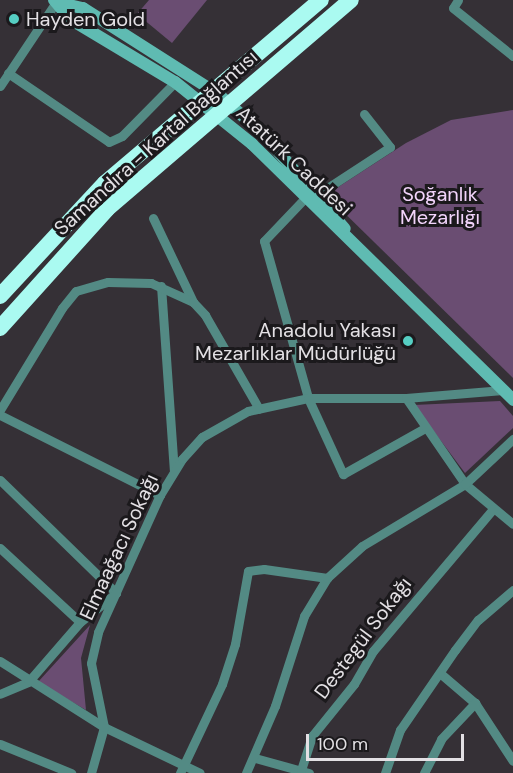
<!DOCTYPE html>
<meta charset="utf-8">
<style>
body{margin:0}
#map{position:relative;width:513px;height:773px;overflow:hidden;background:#353036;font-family:"DM Sans",sans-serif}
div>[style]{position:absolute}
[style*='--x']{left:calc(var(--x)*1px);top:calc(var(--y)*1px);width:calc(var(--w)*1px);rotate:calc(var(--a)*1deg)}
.green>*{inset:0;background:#6a4d72}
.street>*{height:9px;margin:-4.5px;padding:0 4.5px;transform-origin:4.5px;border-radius:4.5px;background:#538a84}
.secondary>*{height:12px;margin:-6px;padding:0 6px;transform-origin:6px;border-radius:6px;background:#5fbbb2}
.highway>*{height:16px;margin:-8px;padding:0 8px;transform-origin:8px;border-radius:8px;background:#aafaf1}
.dots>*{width:16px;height:16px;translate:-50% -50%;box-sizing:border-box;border:3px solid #1b191c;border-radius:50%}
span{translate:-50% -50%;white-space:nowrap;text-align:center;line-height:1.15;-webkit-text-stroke:6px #1b191c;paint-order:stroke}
.poi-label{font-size:20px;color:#e3e0e4}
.left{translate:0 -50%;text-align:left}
.right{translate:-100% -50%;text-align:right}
.street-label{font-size:20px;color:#e3e0e4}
.park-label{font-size:20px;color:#f2d4fb}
.scale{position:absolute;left:306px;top:734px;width:158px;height:27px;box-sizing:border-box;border:3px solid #e3e0e4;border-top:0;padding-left:8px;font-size:18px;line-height:21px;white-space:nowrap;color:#e3e0e4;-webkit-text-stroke:4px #1b191c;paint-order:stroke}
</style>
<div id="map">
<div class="green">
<i style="clip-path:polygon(149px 0,207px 0,172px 43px,137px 14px)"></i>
<i style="clip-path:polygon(513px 110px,513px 378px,326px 195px,406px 143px,451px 120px)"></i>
<i style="clip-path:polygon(500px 401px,513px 416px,513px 428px,465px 473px,414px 405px)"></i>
<i style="clip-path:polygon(90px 625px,81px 658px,86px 710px,38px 682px)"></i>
</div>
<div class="street">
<i style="--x:458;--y:0;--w:9;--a:122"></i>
<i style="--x:453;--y:8;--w:77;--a:38.7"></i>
<i style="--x:8;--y:73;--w:122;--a:34.3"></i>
<i style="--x:109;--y:142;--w:14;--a:-25"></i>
<i style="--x:122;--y:136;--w:76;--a:-45.5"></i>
<i style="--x:0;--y:86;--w:101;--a:-56.3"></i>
<i style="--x:318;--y:194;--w:86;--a:-33.1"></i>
<i style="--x:390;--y:147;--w:42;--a:-128.2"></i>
<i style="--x:304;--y:199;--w:58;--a:133.6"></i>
<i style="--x:264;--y:241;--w:163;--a:74.3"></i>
<i style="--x:308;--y:398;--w:84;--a:65.3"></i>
<i style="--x:343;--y:474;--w:94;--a:-29.3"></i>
<i style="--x:153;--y:218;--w:93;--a:64.5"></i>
<i style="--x:161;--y:286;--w:185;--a:86"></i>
<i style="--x:406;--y:398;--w:104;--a:55.5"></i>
<i style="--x:465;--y:484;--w:62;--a:39.8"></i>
<i style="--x:0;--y:410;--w:119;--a:-58.7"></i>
<i style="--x:62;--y:308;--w:22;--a:-51"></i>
<i style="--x:76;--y:291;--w:33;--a:-16"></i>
<i style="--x:108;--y:282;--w:43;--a:1.3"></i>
<i style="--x:151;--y:283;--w:46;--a:24.3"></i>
<i style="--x:193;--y:302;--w:18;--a:47"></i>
<i style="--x:205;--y:315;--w:108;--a:60.1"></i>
<i style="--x:0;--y:415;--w:179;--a:26.6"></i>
<i style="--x:0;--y:480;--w:162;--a:44.2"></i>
<i style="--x:116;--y:593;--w:46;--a:141.1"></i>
<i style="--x:80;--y:622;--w:79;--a:130.9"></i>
<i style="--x:28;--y:682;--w:30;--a:157"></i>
<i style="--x:0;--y:548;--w:109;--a:42.8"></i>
<i style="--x:0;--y:661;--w:123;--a:32.4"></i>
<i style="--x:104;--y:727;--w:106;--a:25.6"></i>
<i style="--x:441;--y:674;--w:45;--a:40.5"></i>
<i style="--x:475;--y:703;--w:69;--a:56.8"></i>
<i style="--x:0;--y:744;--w:77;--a:22.2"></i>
<i style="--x:255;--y:758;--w:56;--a:15.5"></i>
<i style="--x:301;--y:770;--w:36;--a:-72"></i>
<i style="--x:312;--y:736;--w:67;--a:-51.1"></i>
<i style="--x:354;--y:684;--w:38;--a:-60"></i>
<i style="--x:373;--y:651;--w:186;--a:-49.8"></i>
<i style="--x:91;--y:773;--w:48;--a:-74.2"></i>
<i style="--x:104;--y:727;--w:65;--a:-101.5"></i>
<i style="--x:91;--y:663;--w:32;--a:-77"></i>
<i style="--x:98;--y:632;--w:150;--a:-65.7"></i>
<i style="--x:160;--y:495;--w:42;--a:-58.6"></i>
<i style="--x:182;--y:459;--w:30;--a:-48"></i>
<i style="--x:202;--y:437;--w:53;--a:-29.5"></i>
<i style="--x:248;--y:411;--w:61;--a:-12.2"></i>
<i style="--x:308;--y:398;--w:98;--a:0"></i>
<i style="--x:406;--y:398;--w:97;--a:-4.7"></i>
<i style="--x:180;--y:773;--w:98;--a:-64.7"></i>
<i style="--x:222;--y:684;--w:42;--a:-72"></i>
<i style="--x:235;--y:644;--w:74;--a:-79.9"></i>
<i style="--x:248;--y:571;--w:16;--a:-7"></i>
<i style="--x:264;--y:569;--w:64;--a:8.1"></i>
<i style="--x:246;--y:773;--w:73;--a:-66.6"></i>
<i style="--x:275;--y:706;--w:95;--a:-72.1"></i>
<i style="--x:304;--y:616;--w:44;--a:-58.8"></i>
<i style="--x:327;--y:578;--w:47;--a:-42.4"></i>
<i style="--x:362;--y:546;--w:120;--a:-31"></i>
<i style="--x:465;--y:484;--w:66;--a:-43.2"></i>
<i style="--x:385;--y:773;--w:46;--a:-70.8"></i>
<i style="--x:400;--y:730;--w:97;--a:-55.5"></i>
<i style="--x:455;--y:650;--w:38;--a:-53"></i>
<i style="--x:478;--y:620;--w:46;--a:-40.6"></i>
<i style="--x:424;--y:773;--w:38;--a:-63"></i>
<i style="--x:441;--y:739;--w:50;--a:-46.6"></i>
</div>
<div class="secondary">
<i style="--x:54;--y:0;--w:25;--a:50"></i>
<i style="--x:70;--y:19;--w:122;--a:31"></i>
<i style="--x:175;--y:82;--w:99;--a:38.8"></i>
<i style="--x:252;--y:144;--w:366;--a:44.4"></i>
<i style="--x:56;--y:2;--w:28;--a:13"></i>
<i style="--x:83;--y:8;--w:160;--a:32.5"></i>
<i style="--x:218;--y:94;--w:60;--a:41.6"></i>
<i style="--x:263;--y:134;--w:125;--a:49.2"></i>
</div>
<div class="highway">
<i style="--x:0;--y:296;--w:154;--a:-47.1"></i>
<i style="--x:105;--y:183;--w:283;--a:-40.3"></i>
<i style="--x:0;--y:328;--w:160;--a:-48"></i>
<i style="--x:107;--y:209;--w:321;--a:-40.6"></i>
</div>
<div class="dots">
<i style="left:14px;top:19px;background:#56cec3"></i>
<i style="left:408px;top:341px;background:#56cec3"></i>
</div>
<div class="poi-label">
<span class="left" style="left:26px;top:19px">Hayden Gold</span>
<span class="right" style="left:396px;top:342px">Anadolu Yakası<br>Mezarlıklar Müdürlüğü</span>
</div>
<div class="street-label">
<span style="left:156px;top:143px;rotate:-42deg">Samandıra - Kartal Bağlantısı</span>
<span style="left:294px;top:161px;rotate:43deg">Atatürk Caddesi</span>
<span style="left:119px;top:547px;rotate:-65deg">Elmaağacı Sokağı</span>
<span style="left:363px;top:638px;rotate:-53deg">Destegül Sokağı</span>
</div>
<div class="park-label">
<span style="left:440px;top:206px">Soğanlık<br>Mezarlığı</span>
</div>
<div class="scale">100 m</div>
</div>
